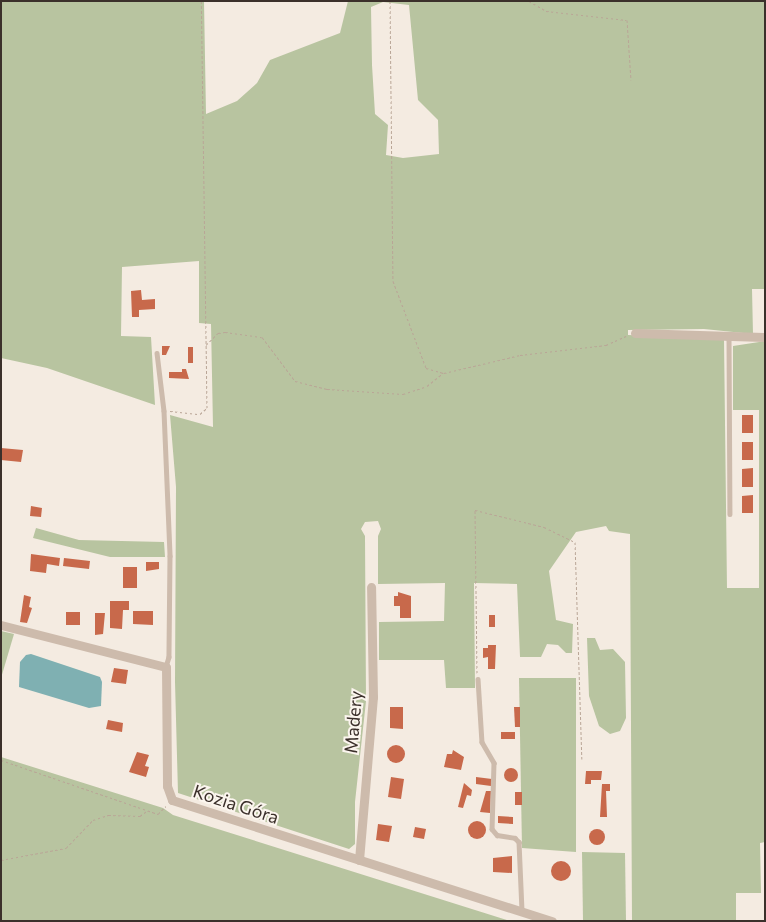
<!DOCTYPE html>
<meta charset="utf-8">
<style>
body{margin:0}
#map{position:relative;width:766px;height:922px;overflow:hidden;background:#f4ebe1;font-family:Commissioner,sans-serif}
div>[style]{position:absolute}
[style*='--x']{left:calc(var(--x)*1px);top:calc(var(--y)*1px);width:calc(var(--w)*1px);rotate:calc(var(--a)*1deg)}
.green>*{inset:0;background:#b8c4a0}
.water>*{inset:0;background:#7fb0b2}
.building>*{inset:0;background:#c8694b}
.round{border-radius:50%}
.path>*{height:1px;margin-top:-0.5px;transform-origin:0;background:repeating-linear-gradient(90deg,#b9a596 0 2.5px,transparent 0 5px)}
.service>*{height:4.5px;margin:-2.25px;padding:0 2.25px;transform-origin:2.25px;border-radius:2.25px;background:#cdbbac}
.minor>*{height:9px;margin:-4.5px;padding:0 4.5px;transform-origin:4.5px;border-radius:4.5px;background:#cdbbac}
span{translate:-50% -50%;white-space:nowrap;text-align:center;line-height:1.15;-webkit-text-stroke:4px #fbf5ee;paint-order:stroke}
.street-label{font-size:18px;color:#3b302b}
.frame{position:absolute;inset:0;border:2px solid #3b302b;pointer-events:none}
</style>
<div id="map">
<div class="green">
<i style="clip-path:polygon(evenodd,1px 1px,204px 1px,206px 114px,237px 101px,257px 83px,270px 60px,340px 33px,348px 1px,765px 1px,765px 289px,752px 289px,753px 334px,704px 329px,628px 330px,628px 335px,724px 339px,727px 588px,759px 588px,759px 410px,733px 410px,733px 346px,765px 341px,765px 842px,760px 843px,761px 893px,736px 893px,736px 921px,632px 921px,630px 534px,609px 531px,606px 526px,576px 532px,549px 571px,556px 620px,573px 624px,572px 653px,566px 653px,558px 645px,547px 644px,541px 657px,520px 657px,517px 584px,474px 583px,475px 688px,446px 688px,444px 660px,379px 660px,379px 622px,444px 621px,445px 583px,378px 584px,378px 536px,381px 529px,378px 521px,365px 522px,361px 529px,365px 536px,366px 701px,355px 802px,355px 844px,349px 849px,178px 793px,175px 682px,176px 487px,170px 415px,213px 427px,211px 324px,199px 323px,199px 261px,122px 267px,121px 336px,151px 337px,155px 405px,47px 368px,1px 358px,1px 1px,383px 2px,409px 5px,418px 100px,438px 120px,439px 154px,403px 158px,386px 155px,388px 125px,375px 114px,372px 65px,371px 7px,383px 2px)"></i>
<i style="clip-path:polygon(36px 528px,79px 540px,164px 542px,165px 557px,110px 557px,33px 538px)"></i>
<i style="clip-path:polygon(1px 631px,14px 634px,1px 678px)"></i>
<i style="clip-path:polygon(587px 638px,595px 638px,600px 650px,613px 649px,625px 662px,626px 718px,620px 731px,610px 734px,599px 726px,589px 696px)"></i>
<i style="clip-path:polygon(519px 678px,576px 678px,576px 852px,522px 848px)"></i>
<i style="clip-path:polygon(1px 757px,163px 808px,173px 815px,510px 921px,1px 921px)"></i>
<i style="clip-path:polygon(582px 852px,625px 853px,626px 921px,583px 921px)"></i>
</div>
<div class="water">
<i style="clip-path:polygon(31px 654px,100px 677px,102px 682px,101px 706px,89px 708px,19px 687px,20px 662px,26px 655px)"></i>
</div>
<div class="building">
<i style="clip-path:polygon(141px 290px,142px 300px,155px 299px,155px 309px,139px 310px,139px 317px,132px 317px,131px 291px)"></i>
<i style="clip-path:polygon(162px 346px,170px 346px,166px 355px,162px 355px)"></i>
<i style="clip-path:polygon(188px 347px,193px 347px,193px 363px,188px 363px)"></i>
<i style="clip-path:polygon(182px 369px,186px 369px,189px 379px,169px 378px,169px 372px,182px 372px)"></i>
<i style="clip-path:polygon(742px 415px,753px 415px,753px 433px,742px 433px)"></i>
<i style="clip-path:polygon(742px 442px,753px 442px,753px 460px,742px 460px)"></i>
<i style="clip-path:polygon(1px 448px,23px 450px,21px 462px,1px 460px)"></i>
<i style="clip-path:polygon(753px 468px,753px 487px,742px 487px,742px 469px)"></i>
<i style="clip-path:polygon(753px 495px,753px 513px,742px 513px,742px 496px)"></i>
<i style="clip-path:polygon(31px 506px,42px 508px,41px 517px,30px 516px)"></i>
<i style="clip-path:polygon(31px 554px,60px 558px,59px 566px,47px 564px,46px 573px,30px 571px)"></i>
<i style="clip-path:polygon(64px 558px,90px 561px,89px 569px,63px 566px)"></i>
<i style="clip-path:polygon(146px 562px,159px 562px,159px 569px,146px 571px)"></i>
<i style="clip-path:polygon(123px 567px,137px 567px,137px 588px,123px 588px)"></i>
<i style="clip-path:polygon(398px 592px,411px 596px,411px 618px,400px 618px,400px 606px,394px 606px,394px 596px,398px 596px)"></i>
<i style="clip-path:polygon(24px 595px,31px 597px,29px 607px,32px 608px,27px 623px,20px 622px)"></i>
<i style="clip-path:polygon(110px 601px,129px 601px,129px 610px,123px 610px,122px 629px,110px 628px)"></i>
<i style="clip-path:polygon(133px 611px,153px 611px,153px 625px,133px 624px)"></i>
<i style="clip-path:polygon(66px 612px,80px 612px,80px 625px,66px 625px)"></i>
<i style="clip-path:polygon(95px 613px,105px 613px,103px 634px,95px 635px)"></i>
<i style="clip-path:polygon(489px 615px,495px 615px,495px 627px,489px 627px)"></i>
<i style="clip-path:polygon(488px 645px,496px 645px,495px 669px,488px 669px,488px 657px,483px 658px,483px 648px,488px 648px)"></i>
<i style="clip-path:polygon(114px 668px,128px 670px,126px 684px,111px 682px)"></i>
<i style="clip-path:polygon(390px 707px,403px 707px,403px 729px,390px 728px)"></i>
<i style="clip-path:polygon(514px 707px,520px 707px,520px 727px,515px 727px)"></i>
<i style="clip-path:polygon(108px 720px,123px 723px,122px 732px,106px 729px)"></i>
<i style="clip-path:polygon(501px 732px,515px 732px,515px 739px,501px 739px)"></i>
<i class="round" style="left:387px;top:745px;width:18px;height:18px"></i>
<i style="clip-path:polygon(453px 750px,464px 757px,461px 770px,444px 767px,447px 754px,452px 754px)"></i>
<i style="clip-path:polygon(137px 752px,149px 755px,145px 766px,149px 767px,146px 777px,129px 772px)"></i>
<i class="round" style="left:504px;top:768px;width:14px;height:14px"></i>
<i style="clip-path:polygon(586px 771px,602px 771px,601px 780px,591px 780px,591px 784px,585px 784px)"></i>
<i style="clip-path:polygon(391px 777px,404px 779px,401px 799px,388px 797px)"></i>
<i style="clip-path:polygon(476px 777px,492px 779px,491px 786px,476px 784px)"></i>
<i style="clip-path:polygon(464px 783px,472px 790px,471px 796px,467px 795px,463px 808px,458px 807px)"></i>
<i style="clip-path:polygon(602px 784px,610px 784px,610px 791px,606px 791px,607px 817px,600px 817px)"></i>
<i style="clip-path:polygon(486px 791px,491px 791px,490px 813px,480px 812px)"></i>
<i style="clip-path:polygon(515px 792px,522px 792px,522px 805px,515px 805px)"></i>
<i style="clip-path:polygon(498px 816px,513px 817px,513px 824px,498px 823px)"></i>
<i class="round" style="left:468px;top:821px;width:18px;height:18px"></i>
<i style="clip-path:polygon(378px 824px,392px 826px,389px 842px,376px 840px)"></i>
<i style="clip-path:polygon(415px 827px,426px 829px,424px 839px,413px 837px)"></i>
<i class="round" style="left:589px;top:829px;width:16px;height:16px"></i>
<i style="clip-path:polygon(512px 856px,512px 873px,493px 872px,493px 858px)"></i>
<i class="round" style="left:551px;top:861px;width:20px;height:20px"></i>
</div>
<div class="path">
<i style="--x:390;--y:1;--w:280;--a:89.4"></i>
<i style="--x:393;--y:281;--w:93;--a:69.2"></i>
<i style="--x:426;--y:368;--w:19;--a:16"></i>
<i style="--x:444;--y:373;--w:78;--a:-13.3"></i>
<i style="--x:520;--y:355;--w:87;--a:-6.6"></i>
<i style="--x:606;--y:345;--w:22;--a:-24"></i>
<i style="--x:529;--y:1;--w:20;--a:30"></i>
<i style="--x:546;--y:11;--w:81;--a:6.3"></i>
<i style="--x:627;--y:20;--w:60;--a:86.2"></i>
<i style="--x:206;--y:345;--w:17;--a:-45"></i>
<i style="--x:218;--y:333;--w:7;--a:-8"></i>
<i style="--x:225;--y:332;--w:37;--a:8"></i>
<i style="--x:262;--y:337;--w:55;--a:53.1"></i>
<i style="--x:295;--y:381;--w:33;--a:14"></i>
<i style="--x:327;--y:389;--w:76;--a:3.8"></i>
<i style="--x:403;--y:394;--w:25;--a:-18"></i>
<i style="--x:427;--y:386;--w:21;--a:-39"></i>
<i style="--x:170;--y:411;--w:30;--a:6"></i>
<i style="--x:200;--y:414;--w:9;--a:-41"></i>
<i style="--x:207;--y:408;--w:407;--a:-90.8"></i>
<i style="--x:477;--y:673;--w:163;--a:-90.7"></i>
<i style="--x:475;--y:510;--w:71;--a:13.8"></i>
<i style="--x:544;--y:527;--w:34;--a:26"></i>
<i style="--x:575;--y:542;--w:217;--a:88.2"></i>
<i style="--x:1;--y:760;--w:166;--a:19"></i>
<i style="--x:158;--y:814;--w:11;--a:-45"></i>
<i style="--x:1;--y:860;--w:66;--a:-10.5"></i>
<i style="--x:66;--y:848;--w:39;--a:-46"></i>
<i style="--x:93;--y:820;--w:16;--a:-18"></i>
<i style="--x:108;--y:815;--w:32;--a:2"></i>
<i style="--x:140;--y:816;--w:9;--a:-36"></i>
</div>
<div class="service">
<i style="--x:729;--y:336;--w:178;--a:89.7"></i>
<i style="--x:157;--y:353;--w:58;--a:83.1"></i>
<i style="--x:164;--y:411;--w:145;--a:87.6"></i>
<i style="--x:170;--y:556;--w:101;--a:90.6"></i>
<i style="--x:169;--y:657;--w:10;--a:107"></i>
<i style="--x:478;--y:679;--w:63;--a:86.4"></i>
<i style="--x:482;--y:742;--w:24;--a:60"></i>
<i style="--x:494;--y:763;--w:66;--a:91.7"></i>
<i style="--x:492;--y:829;--w:8;--a:50"></i>
<i style="--x:497;--y:835;--w:18;--a:9"></i>
<i style="--x:515;--y:838;--w:6;--a:45"></i>
<i style="--x:519;--y:842;--w:69;--a:87.5"></i>
</div>
<div class="minor">
<i style="--x:635;--y:333;--w:130;--a:1.8"></i>
<i style="--x:1;--y:625;--w:170;--a:14.3"></i>
<i style="--x:166;--y:667;--w:119;--a:89.5"></i>
<i style="--x:167;--y:786;--w:15;--a:70"></i>
<i style="--x:172;--y:800;--w:399;--a:17.7"></i>
<i style="--x:359;--y:860;--w:164;--a:-85.1"></i>
<i style="--x:373;--y:697;--w:110;--a:-91"></i>
</div>
<div class="street-label">
<span style="left:353px;top:722px;rotate:-85deg">Madery</span>
<span style="left:236px;top:804px;rotate:18deg">Kozia Góra</span>
</div>
<div class="frame"></div>
</div>
